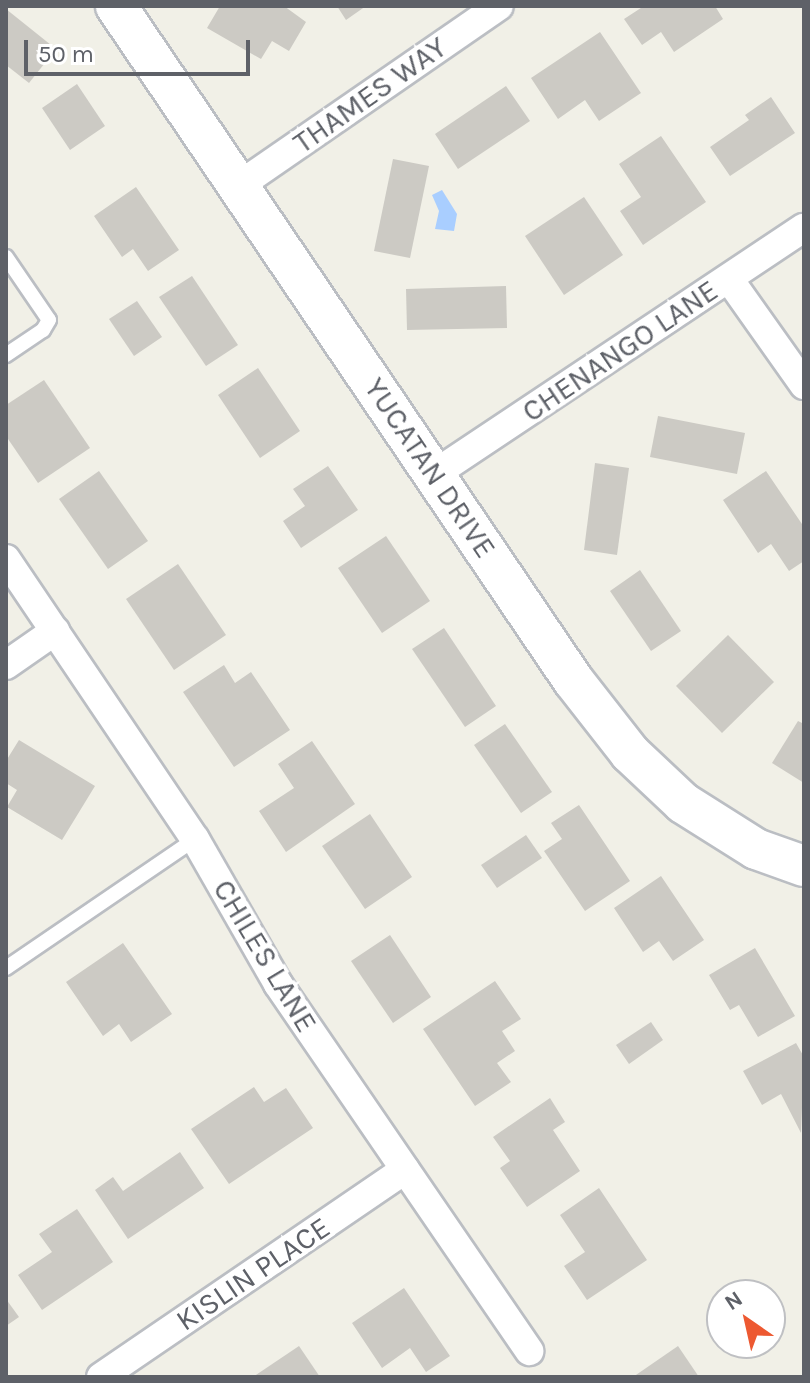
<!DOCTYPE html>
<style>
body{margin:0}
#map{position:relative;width:810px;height:1383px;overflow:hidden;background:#f1f0e7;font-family:Karla,sans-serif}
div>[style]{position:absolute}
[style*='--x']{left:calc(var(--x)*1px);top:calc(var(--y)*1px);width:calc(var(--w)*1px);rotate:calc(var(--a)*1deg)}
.water>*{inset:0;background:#a9ceff}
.building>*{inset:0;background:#cccac4}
.roads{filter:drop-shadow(2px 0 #bbbec3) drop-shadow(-2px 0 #bbbec3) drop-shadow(0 2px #bbbec3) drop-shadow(0 -2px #bbbec3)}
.lane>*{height:14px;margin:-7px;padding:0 7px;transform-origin:7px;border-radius:7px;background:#fff}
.street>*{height:28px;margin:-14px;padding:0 14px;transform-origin:14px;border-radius:14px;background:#fff}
.secondary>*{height:40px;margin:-20px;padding:0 20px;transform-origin:20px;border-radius:20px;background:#fff}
span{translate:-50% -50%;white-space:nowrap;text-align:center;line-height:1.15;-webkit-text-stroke:7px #fff;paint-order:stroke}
.street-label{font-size:30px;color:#5e6168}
.frame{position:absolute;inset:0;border:8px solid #5e6168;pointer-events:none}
.north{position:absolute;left:706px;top:1279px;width:80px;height:80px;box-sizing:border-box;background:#fff;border:2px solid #bfc0c3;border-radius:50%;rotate:326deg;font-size:22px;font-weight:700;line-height:32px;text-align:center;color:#5e6168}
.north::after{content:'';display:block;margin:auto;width:28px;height:36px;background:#ed5931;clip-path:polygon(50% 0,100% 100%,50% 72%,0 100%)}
.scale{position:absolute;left:24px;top:40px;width:226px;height:36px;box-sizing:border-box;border:4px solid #5e6168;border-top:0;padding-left:10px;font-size:24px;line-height:28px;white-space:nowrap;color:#5e6168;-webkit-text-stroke:6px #fff;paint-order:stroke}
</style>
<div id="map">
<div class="water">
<i style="clip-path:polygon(442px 190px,457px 214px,454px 231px,435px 229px,439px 211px,432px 195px)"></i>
</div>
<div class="building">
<i style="clip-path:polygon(220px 6px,284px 6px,306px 22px,289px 51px,272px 41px,261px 59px,207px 28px)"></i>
<i style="clip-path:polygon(337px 6px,366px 6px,346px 20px)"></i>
<i style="clip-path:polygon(644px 6px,715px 6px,723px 19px,674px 52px,661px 32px,642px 45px,624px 19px)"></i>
<i style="clip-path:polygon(6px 9px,56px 49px,29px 83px,6px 65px)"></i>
<i style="clip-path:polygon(600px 32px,641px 93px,599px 121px,585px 100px,558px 119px,531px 78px)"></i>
<i style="clip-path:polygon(77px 84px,105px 126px,70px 150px,42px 108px)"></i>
<i style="clip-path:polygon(506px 86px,530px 121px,458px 169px,435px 134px)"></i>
<i style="clip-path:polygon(771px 97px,795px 133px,730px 176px,710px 147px,749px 120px,745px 115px)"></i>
<i style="clip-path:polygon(661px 136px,706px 202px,643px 245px,620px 211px,641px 197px,619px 164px)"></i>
<i style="clip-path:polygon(393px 159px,429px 166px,410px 258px,374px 251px)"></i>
<i style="clip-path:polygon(136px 187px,179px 250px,148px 271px,133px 249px,122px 257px,94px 216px)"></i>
<i style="clip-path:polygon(584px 197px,623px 255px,564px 295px,525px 236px)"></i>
<i style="clip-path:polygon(192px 276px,238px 345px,206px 366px,159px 297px)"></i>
<i style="clip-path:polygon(506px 286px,507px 328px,407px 330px,406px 289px)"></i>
<i style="clip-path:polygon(137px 301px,162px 337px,134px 356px,109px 319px)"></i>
<i style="clip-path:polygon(258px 368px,300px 431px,260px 458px,218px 395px)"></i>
<i style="clip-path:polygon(44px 380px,90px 448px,38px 483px,6px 436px,6px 405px)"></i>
<i style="clip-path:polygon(658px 416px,745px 433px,737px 474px,650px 457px)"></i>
<i style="clip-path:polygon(595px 463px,629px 468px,617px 555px,584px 550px)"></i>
<i style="clip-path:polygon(328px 466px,358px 510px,301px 548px,283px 521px,305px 506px,293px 489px)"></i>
<i style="clip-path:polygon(99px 471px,148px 541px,108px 569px,59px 499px)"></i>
<i style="clip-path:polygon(766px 471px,804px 527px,804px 561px,789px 571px,771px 544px,758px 553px,723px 500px)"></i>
<i style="clip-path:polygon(386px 536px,430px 601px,382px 633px,338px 568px)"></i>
<i style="clip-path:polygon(178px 564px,226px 635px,174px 670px,126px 599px)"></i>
<i style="clip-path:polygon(640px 570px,681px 631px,651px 651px,610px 591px)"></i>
<i style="clip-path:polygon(444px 628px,496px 706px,465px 727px,412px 649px)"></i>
<i style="clip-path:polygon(728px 635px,774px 682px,722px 733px,676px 686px)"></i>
<i style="clip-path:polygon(224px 665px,235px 683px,251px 672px,290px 730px,234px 767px,183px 692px)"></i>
<i style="clip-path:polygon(798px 721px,804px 724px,804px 783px,772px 763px)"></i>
<i style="clip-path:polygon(505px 724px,552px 792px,521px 813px,474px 745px)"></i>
<i style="clip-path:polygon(19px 740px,95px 786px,62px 840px,7px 807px,17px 790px,6px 783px,6px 761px)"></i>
<i style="clip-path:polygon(312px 741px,355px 804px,286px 852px,259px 811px,294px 788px,278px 764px)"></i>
<i style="clip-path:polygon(579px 805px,630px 881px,585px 911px,544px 851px,562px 839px,551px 823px)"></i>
<i style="clip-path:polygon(370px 814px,412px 877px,365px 909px,322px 846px)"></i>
<i style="clip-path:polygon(526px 835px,542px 858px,497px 888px,481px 865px)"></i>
<i style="clip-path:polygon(661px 876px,704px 940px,673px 961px,659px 941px,643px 952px,614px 908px)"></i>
<i style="clip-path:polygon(390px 935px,431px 997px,393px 1023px,351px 961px)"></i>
<i style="clip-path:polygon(123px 943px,172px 1014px,131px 1042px,119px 1024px,103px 1036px,66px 982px)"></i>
<i style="clip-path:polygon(755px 948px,795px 1016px,758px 1037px,739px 1005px,730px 1010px,709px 975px)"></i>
<i style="clip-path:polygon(495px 981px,521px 1019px,502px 1031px,515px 1051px,497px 1063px,511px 1082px,475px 1106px,423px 1029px)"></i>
<i style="clip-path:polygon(651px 1022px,663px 1040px,629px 1064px,616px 1045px)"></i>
<i style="clip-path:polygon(796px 1043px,804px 1057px,801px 1133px,781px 1094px,762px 1105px,743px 1071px)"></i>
<i style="clip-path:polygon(254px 1087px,264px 1102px,286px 1088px,313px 1128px,229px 1184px,191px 1129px)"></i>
<i style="clip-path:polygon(550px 1098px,565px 1122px,553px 1130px,580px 1171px,527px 1207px,500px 1168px,510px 1161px,493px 1137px)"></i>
<i style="clip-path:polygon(180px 1152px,204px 1188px,128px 1239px,95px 1190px,113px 1177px,123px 1191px)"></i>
<i style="clip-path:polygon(599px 1188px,647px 1260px,587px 1300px,564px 1266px,585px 1252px,560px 1215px)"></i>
<i style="clip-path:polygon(77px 1209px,113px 1262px,42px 1310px,18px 1275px,52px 1252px,39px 1234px)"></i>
<i style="clip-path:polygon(404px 1288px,450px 1356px,426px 1372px,410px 1348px,382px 1368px,352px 1323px)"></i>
<i style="clip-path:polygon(6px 1299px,19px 1317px,6px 1326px)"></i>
<i style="clip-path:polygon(299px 1346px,320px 1377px,253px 1377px)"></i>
<i style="clip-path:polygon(678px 1346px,699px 1377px,633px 1377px)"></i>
</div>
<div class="roads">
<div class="lane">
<i style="--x:6;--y:257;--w:76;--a:55.7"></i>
<i style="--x:49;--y:320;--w:12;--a:121"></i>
<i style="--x:43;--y:330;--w:45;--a:146"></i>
<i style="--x:6;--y:968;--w:229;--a:-34.3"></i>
</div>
<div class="street">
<i style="--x:241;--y:184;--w:313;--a:-34.6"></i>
<i style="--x:729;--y:279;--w:130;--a:54.7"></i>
<i style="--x:436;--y:473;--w:442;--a:-33.7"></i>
<i style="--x:6;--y:559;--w:338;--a:56"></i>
<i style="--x:195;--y:839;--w:167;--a:60.2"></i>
<i style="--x:278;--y:984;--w:445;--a:55.6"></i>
<i style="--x:6;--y:665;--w:60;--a:-34.8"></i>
<i style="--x:101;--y:1377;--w:368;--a:-34.3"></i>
</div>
<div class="secondary">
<i style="--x:116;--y:6;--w:814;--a:55.86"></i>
<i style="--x:573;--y:680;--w:93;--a:52"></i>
<i style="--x:630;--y:753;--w:73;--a:43.3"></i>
<i style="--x:683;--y:803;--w:86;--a:32.2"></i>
<i style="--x:756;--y:849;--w:51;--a:19.5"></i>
</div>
</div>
<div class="street-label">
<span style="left:370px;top:95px;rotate:-35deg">THAMES WAY</span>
<span style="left:620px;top:351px;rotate:-34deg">CHENANGO LANE</span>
<span style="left:430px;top:468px;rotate:56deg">YUCATAN DRIVE</span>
<span style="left:265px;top:956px;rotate:59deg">CHILES LANE</span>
<span style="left:253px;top:1274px;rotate:-34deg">KISLIN PLACE</span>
</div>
<div class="frame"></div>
<div class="north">N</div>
<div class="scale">50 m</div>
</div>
